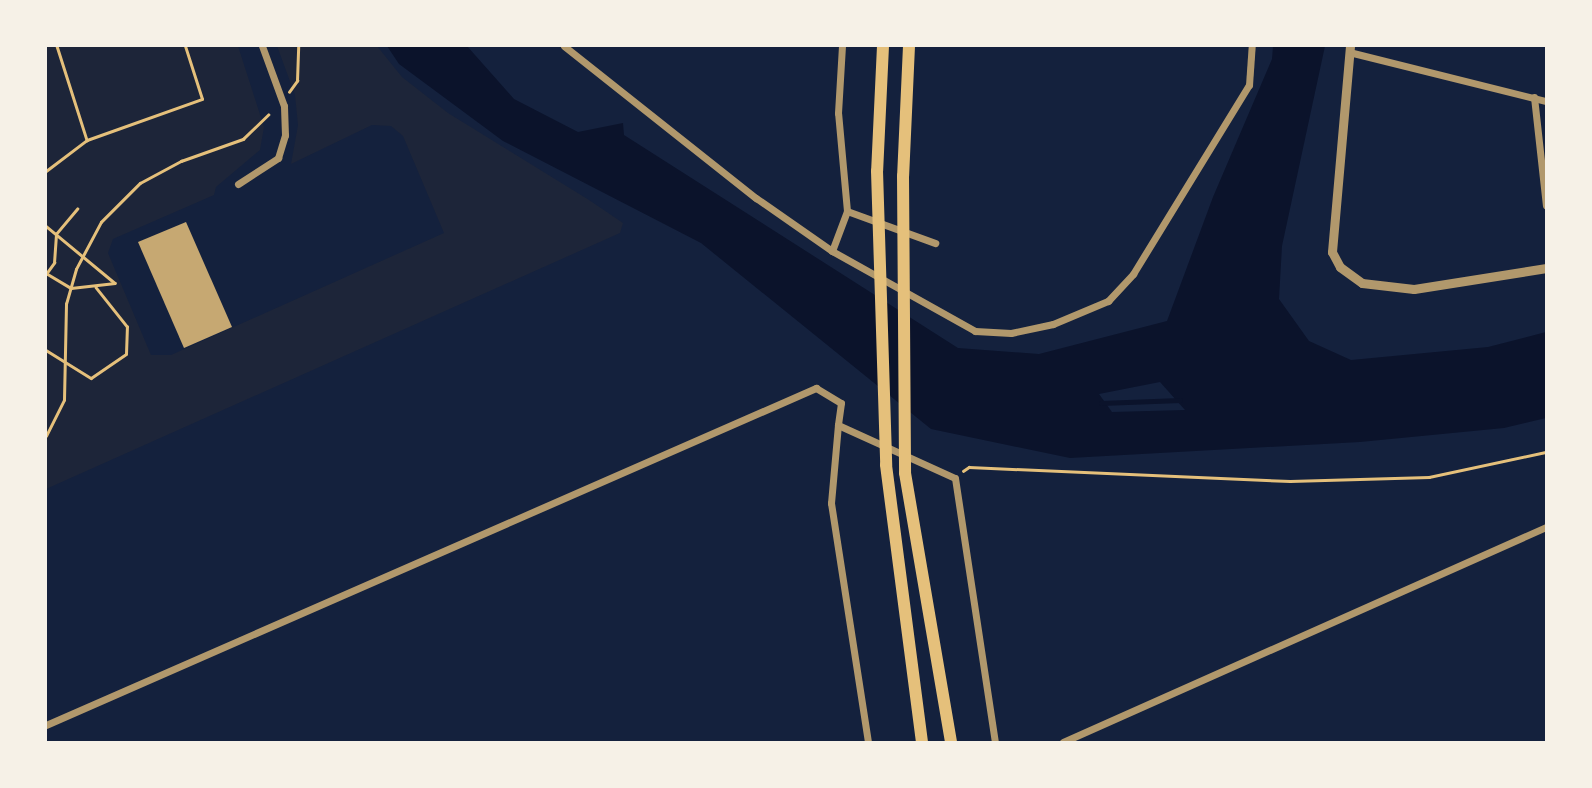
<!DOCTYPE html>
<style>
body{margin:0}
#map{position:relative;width:1592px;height:788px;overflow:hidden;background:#14213d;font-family:Quicksand,sans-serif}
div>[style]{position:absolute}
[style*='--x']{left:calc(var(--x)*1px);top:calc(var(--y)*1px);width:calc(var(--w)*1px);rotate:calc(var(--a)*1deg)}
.green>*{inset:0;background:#1d2539}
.water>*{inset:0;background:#0b132b}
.stream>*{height:4.5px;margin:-2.25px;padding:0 2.25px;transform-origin:2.25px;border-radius:2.25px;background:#0b132b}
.building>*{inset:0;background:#c6a872}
.path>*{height:2.5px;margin:-1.25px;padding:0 1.25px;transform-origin:1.25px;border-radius:1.25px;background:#e5c07b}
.minor>*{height:7px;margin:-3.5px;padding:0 3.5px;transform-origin:3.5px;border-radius:3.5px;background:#b1986c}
.tertiary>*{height:9px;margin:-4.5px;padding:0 4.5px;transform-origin:4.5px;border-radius:4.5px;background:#b1986c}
.trunk>*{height:12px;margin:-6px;padding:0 6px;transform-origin:6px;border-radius:6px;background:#e5c07b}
span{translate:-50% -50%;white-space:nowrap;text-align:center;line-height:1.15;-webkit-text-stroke:6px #f6f1e7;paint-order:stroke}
.frame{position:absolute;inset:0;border:47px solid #f6f1e7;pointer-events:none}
</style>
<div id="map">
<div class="green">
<i style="clip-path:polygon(46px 46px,238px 46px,264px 127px,260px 150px,216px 187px,214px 195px,113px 239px,108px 253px,151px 355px,171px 355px,444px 233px,403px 136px,391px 126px,372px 125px,291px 164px,298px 125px,295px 95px,277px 46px,377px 46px,402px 77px,448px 113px,589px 200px,623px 223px,620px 233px,46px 489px)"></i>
</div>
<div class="water">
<i style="clip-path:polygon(evenodd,387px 46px,467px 46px,514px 99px,578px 132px,623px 123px,624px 135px,958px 348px,1039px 354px,1167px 321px,1213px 197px,1272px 59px,1273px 46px,1325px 46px,1282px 246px,1279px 299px,1309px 341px,1351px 360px,1488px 347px,1546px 332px,1546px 418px,1504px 428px,1360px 442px,1070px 458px,931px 429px,701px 243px,503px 141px,399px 64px,387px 46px,1160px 382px,1185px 410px,1112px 412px,1099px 394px,1160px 382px)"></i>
</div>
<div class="stream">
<i style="--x:1101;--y:403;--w:79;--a:-2.2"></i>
</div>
<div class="building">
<i style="clip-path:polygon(186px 222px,232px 327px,184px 348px,138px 242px)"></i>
</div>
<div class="path">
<i style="--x:57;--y:46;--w:99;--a:72.3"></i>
<i style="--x:289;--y:92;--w:14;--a:-54"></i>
<i style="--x:297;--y:81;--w:35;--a:-88"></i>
<i style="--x:46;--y:171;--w:51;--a:-37.1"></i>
<i style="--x:87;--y:140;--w:122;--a:-19.6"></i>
<i style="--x:202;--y:99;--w:56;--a:-107.8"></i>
<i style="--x:46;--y:226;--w:89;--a:39.6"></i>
<i style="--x:46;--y:273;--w:29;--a:31"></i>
<i style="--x:71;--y:288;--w:44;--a:-6.5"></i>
<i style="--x:46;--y:274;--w:14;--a:-54"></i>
<i style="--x:54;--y:263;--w:29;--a:-86"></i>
<i style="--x:56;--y:234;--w:33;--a:-50"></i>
<i style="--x:46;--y:350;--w:53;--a:31.9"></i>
<i style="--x:91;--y:378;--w:42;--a:-34.4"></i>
<i style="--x:126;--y:354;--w:27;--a:-88"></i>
<i style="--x:127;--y:327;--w:50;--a:-128.5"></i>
<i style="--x:46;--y:436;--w:40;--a:-63.4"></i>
<i style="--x:64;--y:400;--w:96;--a:-88.8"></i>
<i style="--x:66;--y:304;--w:36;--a:-74"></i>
<i style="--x:76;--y:269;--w:53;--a:-62"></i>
<i style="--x:101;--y:222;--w:55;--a:-45"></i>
<i style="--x:140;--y:183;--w:47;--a:-28.2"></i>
<i style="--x:181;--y:161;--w:66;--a:-19.5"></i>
<i style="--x:243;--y:139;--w:35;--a:-44"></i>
<i style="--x:963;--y:471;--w:7;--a:-34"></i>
<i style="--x:969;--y:467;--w:321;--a:2.5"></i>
<i style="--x:1290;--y:481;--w:139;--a:-1.6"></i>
<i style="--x:1429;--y:477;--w:120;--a:-12.1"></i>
</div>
<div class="minor">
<i style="--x:564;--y:46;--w:245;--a:38.4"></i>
<i style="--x:756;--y:198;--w:93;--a:34.9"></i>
<i style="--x:832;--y:251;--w:164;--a:29.2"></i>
<i style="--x:975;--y:331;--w:36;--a:3"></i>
<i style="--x:1011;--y:333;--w:43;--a:-12.1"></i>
<i style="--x:1053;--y:324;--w:60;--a:-22.7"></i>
<i style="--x:1108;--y:301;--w:37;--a:-47"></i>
<i style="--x:1133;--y:274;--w:222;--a:-58.5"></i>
<i style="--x:1249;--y:85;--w:39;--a:-86"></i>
<i style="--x:1349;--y:52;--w:203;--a:14"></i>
<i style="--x:1534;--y:97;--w:109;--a:83.7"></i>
<i style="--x:238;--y:184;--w:48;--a:-33"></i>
<i style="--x:278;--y:158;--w:24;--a:-73"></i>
<i style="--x:285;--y:135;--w:29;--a:-92"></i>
<i style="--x:284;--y:106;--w:64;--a:-110.1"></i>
<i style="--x:847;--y:211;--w:94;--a:20"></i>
<i style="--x:832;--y:251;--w:43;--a:-69.4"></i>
<i style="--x:847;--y:211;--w:98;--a:-95.2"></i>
<i style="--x:838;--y:113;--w:67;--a:-86.6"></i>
<i style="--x:46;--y:725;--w:841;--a:-23.64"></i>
<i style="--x:816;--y:388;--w:29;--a:31"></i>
<i style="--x:841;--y:403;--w:22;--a:98"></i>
<i style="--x:868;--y:742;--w:242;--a:-98.8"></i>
<i style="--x:831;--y:503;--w:78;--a:-84.9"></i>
<i style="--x:838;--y:425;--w:128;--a:24.4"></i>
<i style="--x:955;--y:478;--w:267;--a:81.4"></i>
<i style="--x:1063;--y:742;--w:529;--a:-24"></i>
</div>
<div class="tertiary">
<i style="--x:1350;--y:46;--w:207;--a:95"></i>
<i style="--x:1332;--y:252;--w:17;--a:62"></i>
<i style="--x:1340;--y:267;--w:27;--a:36"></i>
<i style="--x:1362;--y:283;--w:52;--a:6.6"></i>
<i style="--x:1414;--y:289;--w:134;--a:-9"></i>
</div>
<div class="trunk">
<i style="--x:883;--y:46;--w:125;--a:92.7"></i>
<i style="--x:877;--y:171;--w:294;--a:88.2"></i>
<i style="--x:886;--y:465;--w:279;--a:82.6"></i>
<i style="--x:909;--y:46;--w:130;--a:92.6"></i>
<i style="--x:903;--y:176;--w:297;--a:89.6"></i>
<i style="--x:905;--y:473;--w:273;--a:80.3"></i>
</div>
<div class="frame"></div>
</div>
